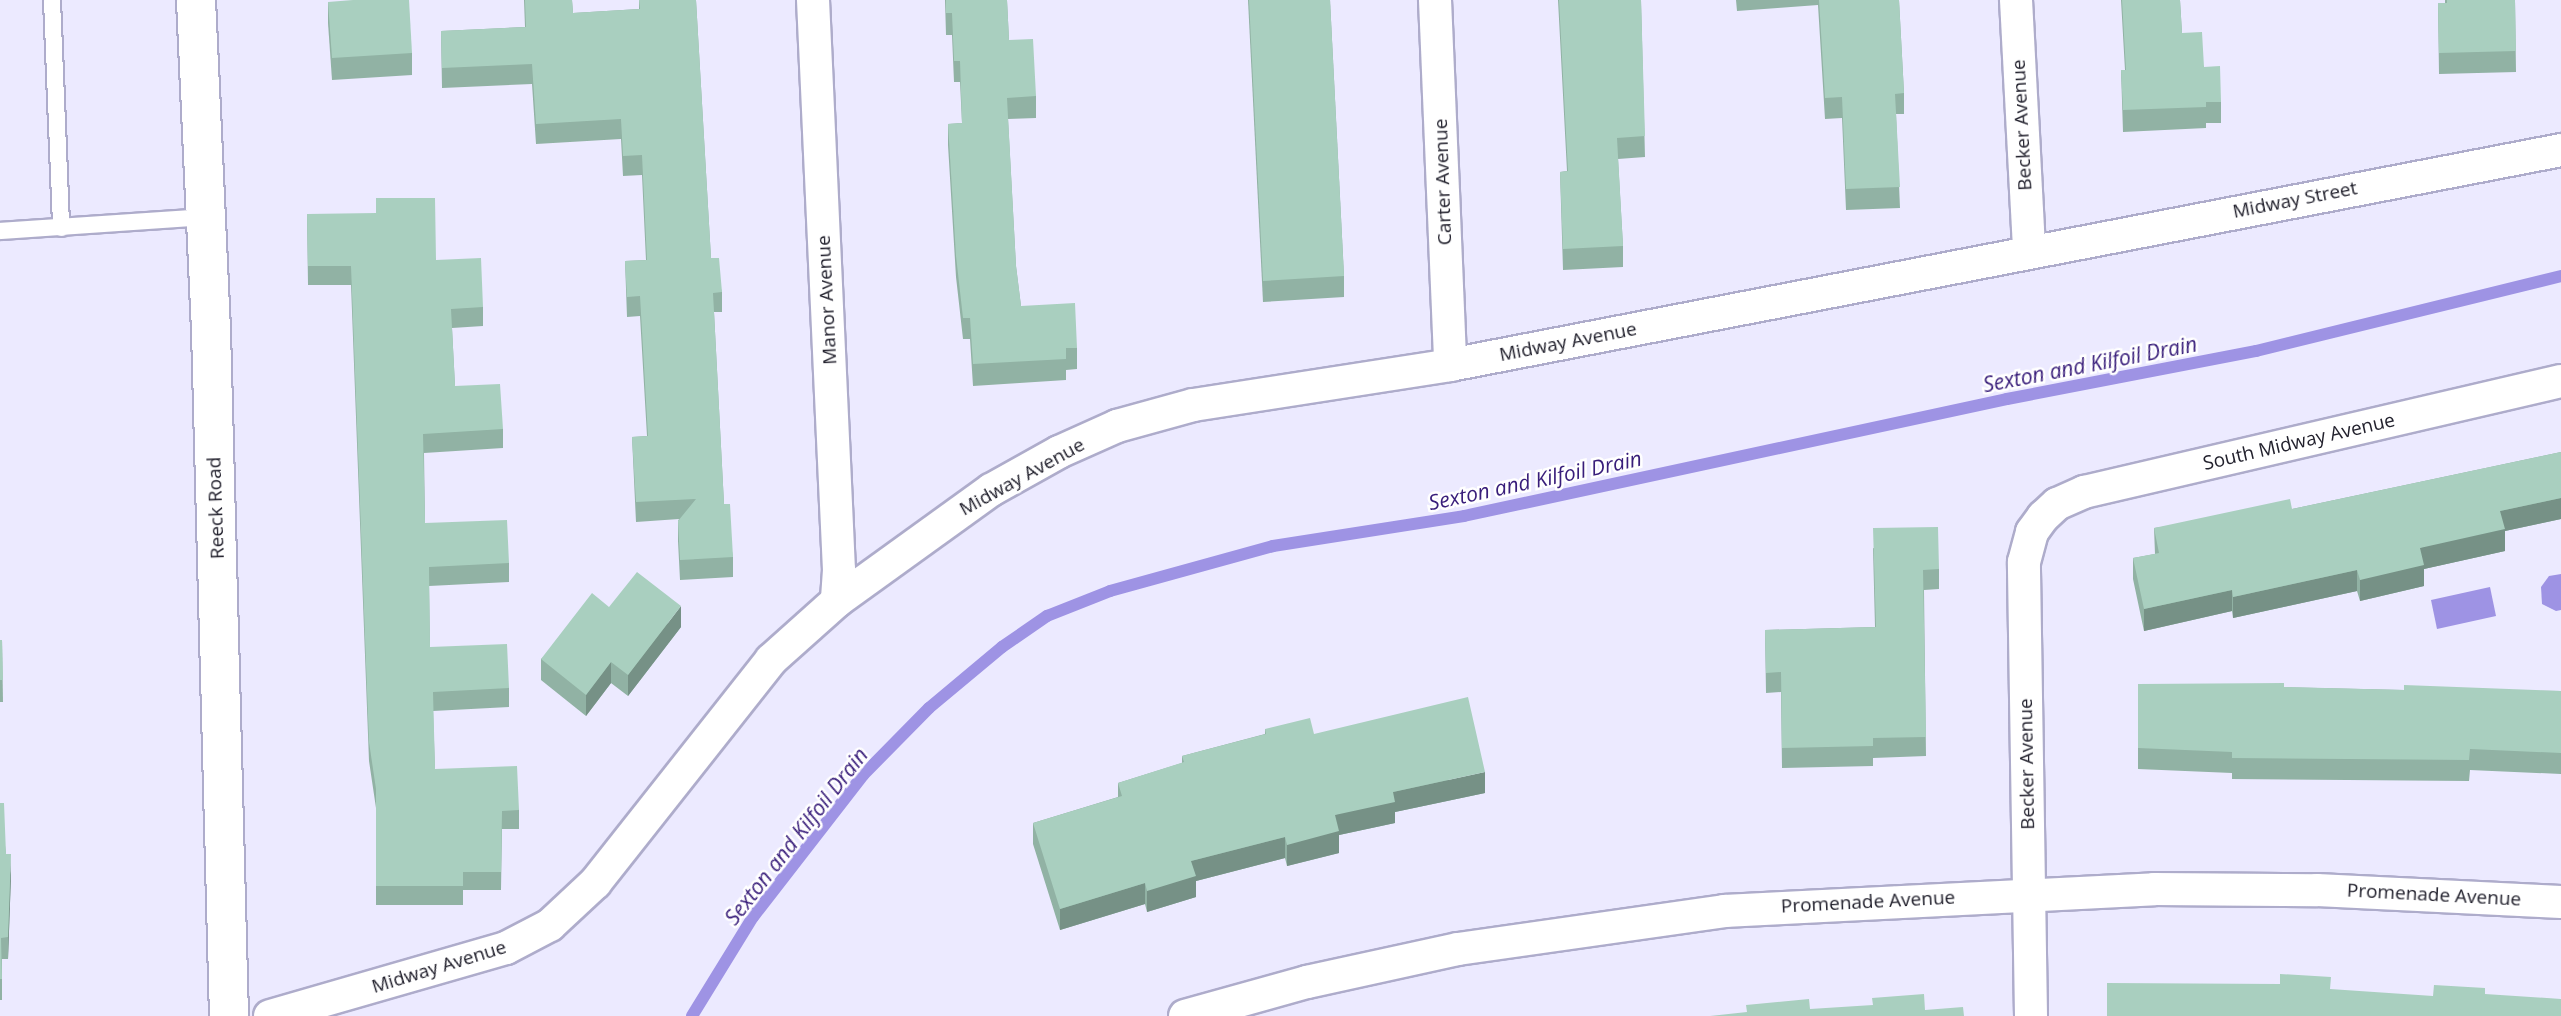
<!DOCTYPE html>
<style>
body{margin:0}
#map{position:relative;width:2561px;height:1016px;overflow:hidden;background:#eceaff;font-family:"Open Sans",sans-serif}
div>[style]{position:absolute}
[style*='--x']{left:calc(var(--x)*1px);top:calc(var(--y)*1px);width:calc(var(--w)*1px);rotate:calc(var(--a)*1deg)}
.water>*{inset:0;background:#9e93e4}
.stream>*{height:12px;margin:-6px;padding:0 6px;transform-origin:6px;border-radius:6px;background:#9e93e4}
.roads{filter:drop-shadow(2px 0 #aeaccb) drop-shadow(-2px 0 #aeaccb) drop-shadow(0 2px #aeaccb) drop-shadow(0 -2px #aeaccb)}
.lane>*{height:16px;margin:-8px;padding:0 8px;transform-origin:8px;border-radius:8px;background:#fff}
.street>*{height:32px;margin:-16px;padding:0 16px;transform-origin:16px;border-radius:16px;background:#fff}
.secondary>*{height:38px;margin:-19px;padding:0 19px;transform-origin:19px;border-radius:19px;background:#fff}
.wall>*{inset:0;background:#91b2a4}
.shaded-wall>*{inset:0;background:#769186}
.building>*{inset:0;background:#a9cfbf}
span{translate:-50% -50%;white-space:nowrap;text-align:center;line-height:1.15;-webkit-text-stroke:5px #fff;paint-order:stroke}
.street-label{font-size:19px;color:#22212d}
.water-label{font-size:21px;color:#381d7a;font-style:italic}
</style>
<div id="map">
<div class="water">
<i style="clip-path:polygon(2561px 574px,2561px 610px,2556px 611px,2542px 604px,2541px 587px,2549px 576px)"></i>
<i style="clip-path:polygon(2490px 587px,2496px 616px,2437px 629px,2431px 600px)"></i>
</div>
<div class="stream">
<i style="--x:692;--y:1016;--w:116;--a:-58.4"></i>
<i style="--x:753;--y:917;--w:180;--a:-52.2"></i>
<i style="--x:863;--y:775;--w:94;--a:-45.4"></i>
<i style="--x:929;--y:708;--w:95;--a:-39.9"></i>
<i style="--x:1002;--y:647;--w:55;--a:-34.6"></i>
<i style="--x:1047;--y:616;--w:68;--a:-21.6"></i>
<i style="--x:1110;--y:591;--w:169;--a:-15.4"></i>
<i style="--x:1273;--y:546;--w:193;--a:-8.9"></i>
<i style="--x:1464;--y:516;--w:555;--a:-12.16"></i>
<i style="--x:2007;--y:399;--w:254;--a:-10.9"></i>
<i style="--x:2256;--y:351;--w:314;--a:-13.8"></i>
</div>
<div class="roads">
<div class="lane">
<i style="--x:52;--y:0;--w:228;--a:87.7"></i>
<i style="--x:0;--y:231;--w:206;--a:-3.9"></i>
</div>
<div class="street">
<i style="--x:813;--y:0;--w:571;--a:87.39"></i>
<i style="--x:839;--y:570;--w:31;--a:94"></i>
<i style="--x:1435;--y:0;--w:365;--a:87.6"></i>
<i style="--x:2016;--y:0;--w:251;--a:87"></i>
<i style="--x:270;--y:1016;--w:246;--a:-16.1"></i>
<i style="--x:506;--y:948;--w:50;--a:-27.6"></i>
<i style="--x:550;--y:925;--w:62;--a:-43"></i>
<i style="--x:595;--y:883;--w:284;--a:-51.7"></i>
<i style="--x:771;--y:660;--w:89;--a:-41.8"></i>
<i style="--x:837;--y:601;--w:190;--a:-35.8"></i>
<i style="--x:991;--y:490;--w:78;--a:-29.2"></i>
<i style="--x:1059;--y:452;--w:64;--a:-24.1"></i>
<i style="--x:1117;--y:426;--w:79;--a:-15.4"></i>
<i style="--x:1193;--y:405;--w:260;--a:-8.8"></i>
<i style="--x:1450;--y:365;--w:1132;--a:-10.95"></i>
<i style="--x:1185;--y:1016;--w:127;--a:-15.6"></i>
<i style="--x:1307;--y:982;--w:155;--a:-12.3"></i>
<i style="--x:1458;--y:949;--w:269;--a:-8.1"></i>
<i style="--x:1724;--y:911;--w:431;--a:-2.9"></i>
<i style="--x:2154;--y:889;--w:163;--a:0.4"></i>
<i style="--x:2317;--y:890;--w:244;--a:2.8"></i>
<i style="--x:2031;--y:1016;--w:454;--a:-90.9"></i>
<i style="--x:2024;--y:562;--w:31;--a:-75"></i>
<i style="--x:2032;--y:532;--w:19;--a:-54"></i>
<i style="--x:2043;--y:517;--w:19;--a:-43"></i>
<i style="--x:2057;--y:504;--w:30;--a:-24"></i>
<i style="--x:2084;--y:492;--w:490;--a:-13.1"></i>
</div>
<div class="secondary">
<i style="--x:196;--y:0;--w:330;--a:87.4"></i>
<i style="--x:211;--y:330;--w:686;--a:88.5"></i>
</div>
</div>
<div class="wall">
<i style="clip-path:polygon(524px 0,572px 0,573px 13px,639px 9px,639px 0,696px 0,711px 258px,722px 292px,722px 312px,714px 312px,724px 504px,733px 557px,733px 577px,680px 580px,678px 541px,678px 521px,679px 519px,636px 522px,632px 437px,647px 436px,640px 316px,627px 317px,625px 261px,646px 260px,642px 175px,623px 176px,621px 139px,536px 144px,532px 84px,442px 88px,441px 31px,525px 27px)"></i>
<i style="clip-path:polygon(945px 0,1007px 0,1009px 40px,1036px 96px,1036px 118px,1008px 119px,1016px 266px,1021px 306px,1077px 348px,1077px 369px,1066px 370px,1066px 380px,973px 386px,970px 339px,963px 339px,956px 277px,948px 145px,948px 124px,962px 123px,960px 82px,954px 82px,952px 35px,946px 35px)"></i>
<i style="clip-path:polygon(1248px 0,1330px 0,1344px 276px,1344px 297px,1263px 302px)"></i>
<i style="clip-path:polygon(1558px 0,1641px 0,1645px 157px,1618px 159px,1623px 246px,1623px 267px,1563px 270px,1560px 172px,1567px 171px)"></i>
<i style="clip-path:polygon(1736px 0,1899px 0,1904px 93px,1904px 114px,1896px 114px,1900px 208px,1846px 210px,1842px 118px,1825px 119px,1818px 5px,1737px 11px)"></i>
<i style="clip-path:polygon(2121px 0,2180px 0,2182px 33px,2204px 67px,2221px 102px,2221px 123px,2206px 123px,2206px 128px,2123px 132px,2121px 70px,2125px 70px)"></i>
<i style="clip-path:polygon(2445px 0,2515px 0,2516px 72px,2439px 74px,2438px 3px,2445px 3px)"></i>
<i style="clip-path:polygon(328px 2px,412px 53px,412px 75px,332px 80px,328px 23px)"></i>
<i style="clip-path:polygon(307px 214px,436px 260px,483px 307px,483px 326px,452px 328px,455px 386px,503px 429px,503px 448px,424px 453px,425px 523px,509px 563px,509px 582px,429px 586px,430px 647px,509px 688px,509px 707px,433px 711px,435px 769px,519px 810px,519px 829px,502px 829px,501px 890px,463px 890px,463px 905px,376px 905px,376px 808px,369px 761px,351px 285px,308px 285px)"></i>
<i style="clip-path:polygon(2561px 452px,2561px 519px,2505px 531px,2505px 551px,2424px 569px,2424px 586px,2360px 601px,2357px 591px,2233px 618px,2232px 611px,2144px 631px,2133px 579px,2133px 558px,2155px 554px,2154px 528px,2292px 509px)"></i>
<i style="clip-path:polygon(1873px 548px,1939px 569px,1939px 589px,1924px 590px,1926px 756px,1873px 758px,1873px 766px,1782px 768px,1781px 692px,1766px 693px,1765px 630px,1875px 627px)"></i>
<i style="clip-path:polygon(609px 607px,681px 627px,628px 696px,611px 683px,586px 716px,541px 680px,541px 659px)"></i>
<i style="clip-path:polygon(0 640px,2px 640px,3px 702px,0 702px)"></i>
<i style="clip-path:polygon(2138px 684px,2404px 690px,2561px 691px,2561px 774px,2470px 770px,2469px 781px,2232px 779px,2232px 773px,2138px 769px)"></i>
<i style="clip-path:polygon(1265px 729px,1314px 734px,1485px 793px,1395px 812px,1395px 823px,1339px 835px,1339px 853px,1287px 866px,1285px 858px,1196px 881px,1196px 897px,1147px 912px,1145px 904px,1060px 930px,1033px 844px,1033px 823px,1118px 797px,1118px 783px,1182px 763px,1182px 756px,1265px 734px)"></i>
<i style="clip-path:polygon(0 803px,6px 854px,11px 875px,8px 959px,2px 959px,2px 1000px,0 1000px)"></i>
</div>
<div class="shaded-wall">
<i style="clip-path:polygon(2561px 498px,2561px 519px,2505px 531px,2505px 551px,2424px 569px,2424px 586px,2360px 601px,2360px 580px,2420px 548px,2500px 511px)"></i>
<i style="clip-path:polygon(2357px 570px,2357px 591px,2233px 618px,2233px 597px)"></i>
<i style="clip-path:polygon(2232px 590px,2232px 611px,2144px 631px,2144px 609px)"></i>
<i style="clip-path:polygon(681px 606px,681px 627px,628px 696px,628px 675px)"></i>
<i style="clip-path:polygon(611px 662px,611px 683px,586px 716px,586px 695px)"></i>
<i style="clip-path:polygon(1485px 772px,1485px 793px,1395px 812px,1395px 823px,1339px 835px,1339px 853px,1287px 866px,1287px 845px,1335px 815px,1393px 792px)"></i>
<i style="clip-path:polygon(1285px 837px,1285px 858px,1196px 881px,1196px 897px,1147px 912px,1147px 891px,1191px 861px)"></i>
<i style="clip-path:polygon(11px 854px,11px 875px,8px 959px,8px 937px)"></i>
<i style="clip-path:polygon(1145px 883px,1145px 904px,1060px 930px,1060px 909px)"></i>
</div>
<div class="building">
<i style="clip-path:polygon(353px 0,409px 0,412px 53px,332px 58px,328px 2px)"></i>
<i style="clip-path:polygon(525px 0,572px 0,573px 13px,640px 9px,639px 0,696px 0,711px 258px,719px 258px,722px 292px,713px 293px,724px 504px,730px 504px,733px 557px,680px 560px,678px 521px,696px 499px,636px 502px,632px 437px,648px 436px,640px 296px,627px 297px,625px 261px,647px 260px,642px 155px,623px 156px,621px 119px,536px 124px,532px 64px,442px 68px,441px 31px,526px 27px)"></i>
<i style="clip-path:polygon(946px 0,1007px 0,1009px 40px,1033px 39px,1036px 96px,1007px 98px,1016px 266px,1021px 306px,1075px 303px,1077px 348px,1066px 348px,1066px 359px,973px 364px,970px 318px,963px 318px,956px 256px,948px 124px,962px 123px,960px 61px,954px 61px,952px 13px,946px 13px)"></i>
<i style="clip-path:polygon(1249px 0,1330px 0,1344px 276px,1263px 281px)"></i>
<i style="clip-path:polygon(1559px 0,1641px 0,1645px 136px,1617px 138px,1623px 246px,1563px 249px,1560px 172px,1568px 171px)"></i>
<i style="clip-path:polygon(1819px 0,1899px 0,1904px 93px,1895px 94px,1900px 187px,1846px 189px,1842px 97px,1825px 98px)"></i>
<i style="clip-path:polygon(2122px 0,2180px 0,2182px 33px,2202px 32px,2204px 67px,2220px 66px,2221px 102px,2206px 102px,2206px 107px,2123px 110px,2121px 70px,2126px 70px)"></i>
<i style="clip-path:polygon(2447px 0,2515px 0,2516px 51px,2439px 53px,2438px 3px,2447px 3px)"></i>
<i style="clip-path:polygon(376px 198px,435px 198px,436px 260px,481px 258px,483px 307px,451px 309px,455px 386px,500px 384px,503px 429px,423px 434px,425px 523px,507px 520px,509px 563px,429px 567px,430px 647px,507px 644px,509px 688px,433px 692px,435px 769px,517px 766px,519px 810px,502px 811px,501px 872px,463px 872px,463px 886px,376px 886px,376px 789px,369px 742px,351px 266px,308px 266px,307px 214px,376px 213px)"></i>
<i style="clip-path:polygon(2561px 452px,2561px 498px,2500px 511px,2505px 529px,2420px 548px,2424px 565px,2360px 580px,2357px 570px,2233px 597px,2232px 590px,2144px 609px,2133px 558px,2159px 553px,2154px 528px,2290px 499px,2292px 509px)"></i>
<i style="clip-path:polygon(1938px 527px,1939px 569px,1923px 570px,1926px 737px,1873px 738px,1873px 746px,1782px 748px,1781px 672px,1766px 673px,1765px 630px,1876px 627px,1873px 528px)"></i>
<i style="clip-path:polygon(637px 572px,681px 606px,628px 675px,611px 662px,586px 695px,541px 659px,592px 593px,609px 607px)"></i>
<i style="clip-path:polygon(0 640px,2px 640px,3px 680px,0 680px)"></i>
<i style="clip-path:polygon(2284px 683px,2284px 687px,2404px 690px,2404px 685px,2561px 691px,2561px 753px,2470px 749px,2469px 760px,2232px 758px,2232px 752px,2138px 748px,2138px 684px)"></i>
<i style="clip-path:polygon(1468px 697px,1485px 772px,1393px 792px,1395px 802px,1335px 815px,1339px 831px,1287px 845px,1285px 837px,1191px 861px,1196px 876px,1147px 891px,1145px 883px,1060px 909px,1033px 823px,1122px 796px,1118px 783px,1184px 762px,1182px 756px,1266px 734px,1265px 729px,1310px 718px,1314px 734px)"></i>
<i style="clip-path:polygon(0 803px,4px 803px,6px 854px,11px 854px,8px 937px,1px 938px,2px 979px,0 979px)"></i>
<i style="clip-path:polygon(2280px 974px,2331px 977px,2330px 989px,2433px 996px,2434px 985px,2485px 988px,2485px 994px,2561px 999px,2561px 1016px,2107px 1016px,2107px 983px,2280px 984px)"></i>
<i style="clip-path:polygon(1924px 994px,1925px 1010px,1963px 1007px,1964px 1016px,1710px 1016px,1747px 1012px,1746px 1005px,1809px 999px,1810px 1009px,1873px 1005px,1872px 998px)"></i>
</div>
<div class="street-label">
<span style="left:2022px;top:125px;rotate:-93deg">Becker Avenue</span>
<span style="left:1443px;top:182px;rotate:-92deg">Carter Avenue</span>
<span style="left:2295px;top:200px;rotate:-11deg">Midway Street</span>
<span style="left:827px;top:300px;rotate:-93deg">Manor Avenue</span>
<span style="left:1568px;top:342px;rotate:-11deg">Midway Avenue</span>
<span style="left:2299px;top:442px;rotate:-13deg">South Midway Avenue</span>
<span style="left:1022px;top:477px;rotate:-29deg">Midway Avenue</span>
<span style="left:216px;top:508px;rotate:-92deg">Reeck Road</span>
<span style="left:2027px;top:764px;rotate:-91deg">Becker Avenue</span>
<span style="left:2434px;top:895px;rotate:3deg">Promenade Avenue</span>
<span style="left:1868px;top:902px;rotate:-3deg">Promenade Avenue</span>
<span style="left:439px;top:967px;rotate:-17deg">Midway Avenue</span>
</div>
<div class="water-label">
<span style="left:2090px;top:364px;rotate:-11deg">Sexton and Kilfoil Drain</span>
<span style="left:1535px;top:480px;rotate:-12deg">Sexton and Kilfoil Drain</span>
<span style="left:796px;top:836px;rotate:-52deg">Sexton and Kilfoil Drain</span>
</div>
</div>
